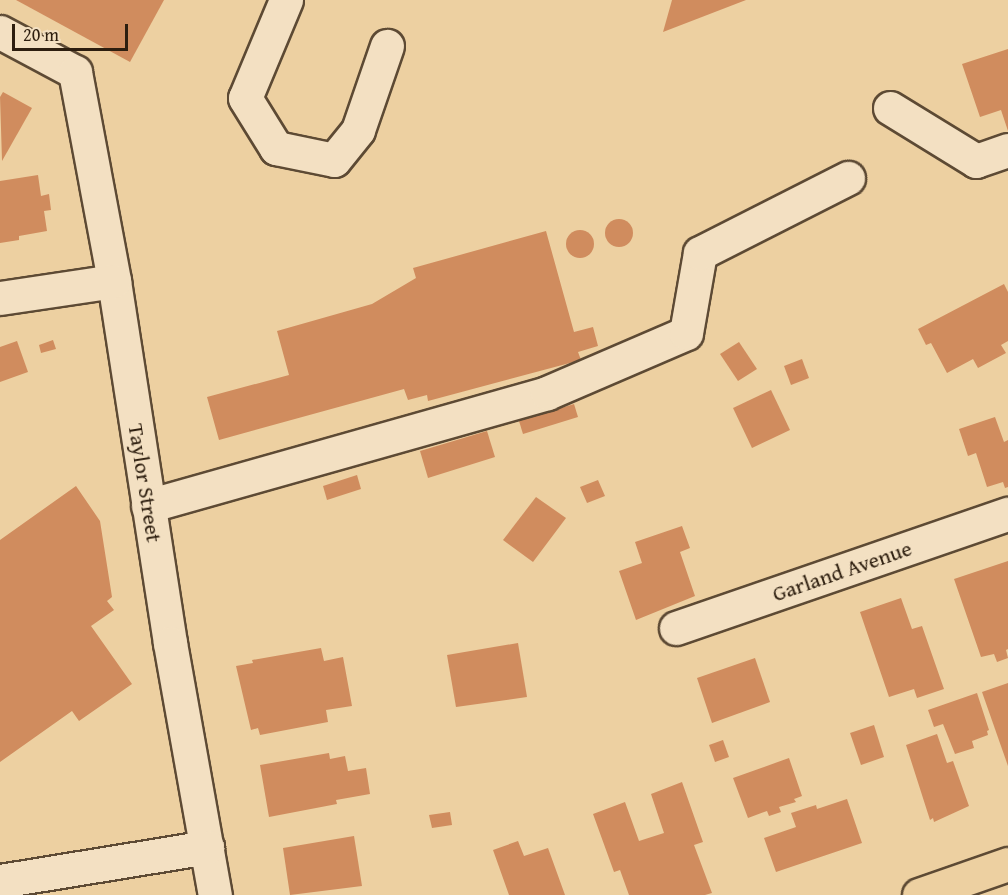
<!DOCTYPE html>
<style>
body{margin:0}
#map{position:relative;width:1008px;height:895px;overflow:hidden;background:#edd0a1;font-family:"Gentium Book Plus",serif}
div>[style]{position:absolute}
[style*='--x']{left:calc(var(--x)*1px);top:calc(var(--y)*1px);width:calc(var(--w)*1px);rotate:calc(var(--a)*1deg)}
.building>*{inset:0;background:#d08c5e}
.round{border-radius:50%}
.roads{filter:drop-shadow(2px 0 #5d4a34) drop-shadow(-2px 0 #5d4a34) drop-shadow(0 2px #5d4a34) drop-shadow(0 -2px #5d4a34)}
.minor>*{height:33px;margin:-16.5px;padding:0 16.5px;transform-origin:16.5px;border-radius:16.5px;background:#f3e0c2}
.major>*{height:33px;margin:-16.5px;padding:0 16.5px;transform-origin:16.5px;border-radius:16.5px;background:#edd0a1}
span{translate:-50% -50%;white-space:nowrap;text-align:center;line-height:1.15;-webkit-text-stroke:5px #f3e0c2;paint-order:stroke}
.street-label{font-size:22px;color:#2d1e0f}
.scale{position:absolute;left:12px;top:24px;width:116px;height:27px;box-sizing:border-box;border:3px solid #2d1e0f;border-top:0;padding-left:8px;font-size:18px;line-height:21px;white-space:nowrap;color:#2d1e0f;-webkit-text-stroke:4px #f3e0c2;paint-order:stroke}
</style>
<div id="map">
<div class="building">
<i style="clip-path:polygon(16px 0,164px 0,130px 62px)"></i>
<i style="clip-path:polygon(672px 0,746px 0,663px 32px)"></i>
<i style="clip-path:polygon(1008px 49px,1008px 131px,1001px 110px,980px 117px,962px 64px)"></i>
<i style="clip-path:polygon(3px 92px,32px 108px,2px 161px,0 97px)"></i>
<i style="clip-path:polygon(38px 175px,41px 196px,49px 194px,51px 210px,44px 211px,47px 231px,19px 236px,19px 240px,0 243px,0 181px)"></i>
<i class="round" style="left:605px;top:219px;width:28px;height:28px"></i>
<i class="round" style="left:566px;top:230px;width:28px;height:28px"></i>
<i style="clip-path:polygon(546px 231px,574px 332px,593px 327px,598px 346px,578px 352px,581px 360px,428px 401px,427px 395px,408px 400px,404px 389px,219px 440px,207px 397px,289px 375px,277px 331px,372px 304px,416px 278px,413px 268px)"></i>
<i style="clip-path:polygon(1004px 284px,1008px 292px,1008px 341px,1001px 345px,1006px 353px,978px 368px,973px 359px,947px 373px,931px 343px,926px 345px,918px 329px)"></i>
<i style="clip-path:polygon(53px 340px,56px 349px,41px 353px,39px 345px)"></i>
<i style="clip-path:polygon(17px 341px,28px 372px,0 382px,0 347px)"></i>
<i style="clip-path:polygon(739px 342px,757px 369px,738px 381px,720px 354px)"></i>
<i style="clip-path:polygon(802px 359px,809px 378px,791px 385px,784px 366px)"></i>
<i style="clip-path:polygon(771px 390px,790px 430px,752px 448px,733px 408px)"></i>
<i style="clip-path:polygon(574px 404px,578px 417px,523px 434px,519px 421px)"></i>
<i style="clip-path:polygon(995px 417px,1004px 442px,1008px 440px,1008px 487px,1005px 488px,1003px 482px,987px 487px,976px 453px,968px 456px,959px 429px)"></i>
<i style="clip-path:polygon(487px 431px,495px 457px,428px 478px,420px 451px)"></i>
<i style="clip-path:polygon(357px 475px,361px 489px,327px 500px,323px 486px)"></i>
<i style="clip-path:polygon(598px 480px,605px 496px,587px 503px,580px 487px)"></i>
<i style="clip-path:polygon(76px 486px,100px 521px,112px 597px,107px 601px,114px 610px,91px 626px,132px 684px,79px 721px,72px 711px,0 762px,0 540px)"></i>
<i style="clip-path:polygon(536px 497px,566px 518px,533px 562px,503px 540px)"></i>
<i style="clip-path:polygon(682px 526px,690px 548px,680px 552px,695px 596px,636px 620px,619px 571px,642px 563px,635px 542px)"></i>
<i style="clip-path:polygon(1008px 561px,1008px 649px,1006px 650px,1008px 658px,997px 662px,994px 654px,981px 657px,954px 579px)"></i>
<i style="clip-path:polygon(901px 598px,912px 629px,922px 626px,944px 689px,917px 698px,914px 689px,889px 697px,860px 612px)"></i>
<i style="clip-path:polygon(518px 643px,527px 697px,456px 707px,447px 655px)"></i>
<i style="clip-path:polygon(321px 648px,324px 661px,343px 657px,352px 706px,326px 710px,328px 722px,260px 735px,258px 728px,251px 730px,236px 666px,253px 663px,252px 660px)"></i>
<i style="clip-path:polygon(755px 658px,770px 702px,712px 723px,697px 678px)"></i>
<i style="clip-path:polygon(1008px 683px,1008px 766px,982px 692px)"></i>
<i style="clip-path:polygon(977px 693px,989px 730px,987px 731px,988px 735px,972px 741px,974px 748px,955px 754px,943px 724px,934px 727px,928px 710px)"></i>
<i style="clip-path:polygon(874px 725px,884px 757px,861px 765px,850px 733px)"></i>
<i style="clip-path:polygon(937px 734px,947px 763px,953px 761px,969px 806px,934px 822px,933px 818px,930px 820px,906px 745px)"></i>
<i style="clip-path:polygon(723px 740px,729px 757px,715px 762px,709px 745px)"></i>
<i style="clip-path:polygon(329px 753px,330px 759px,345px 756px,348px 771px,366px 768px,370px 794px,336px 800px,337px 804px,269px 817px,260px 765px)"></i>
<i style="clip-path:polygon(789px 758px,802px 796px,794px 799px,796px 802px,779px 807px,781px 812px,769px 816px,767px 811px,748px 818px,733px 778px)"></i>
<i style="clip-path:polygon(682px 782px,703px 842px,694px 845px,712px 893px,705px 895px,629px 895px,620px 870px,614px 872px,593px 814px,625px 802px,639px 841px,664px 833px,651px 794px)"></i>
<i style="clip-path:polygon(847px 799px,862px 843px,776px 872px,764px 838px,796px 827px,791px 813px,816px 805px,817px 809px)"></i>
<i style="clip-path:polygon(450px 812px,452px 825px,432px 828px,429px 815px)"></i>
<i style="clip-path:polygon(354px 836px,362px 886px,290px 895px,283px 848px)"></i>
<i style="clip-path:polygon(518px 841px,524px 856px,548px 848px,565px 895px,509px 895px,493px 850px)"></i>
</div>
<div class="roads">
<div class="minor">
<i style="--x:286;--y:0;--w:106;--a:112.7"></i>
<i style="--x:245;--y:98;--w:59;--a:58.2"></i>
<i style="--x:276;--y:148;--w:59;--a:11.7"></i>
<i style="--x:334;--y:160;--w:38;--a:-51"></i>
<i style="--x:358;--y:130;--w:89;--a:-71"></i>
<i style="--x:0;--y:32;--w:85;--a:28.1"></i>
<i style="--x:75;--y:72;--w:213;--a:79.4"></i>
<i style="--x:114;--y:281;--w:366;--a:81.2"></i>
<i style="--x:170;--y:643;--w:256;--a:79.9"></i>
<i style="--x:890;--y:108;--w:101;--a:31.6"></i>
<i style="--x:976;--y:161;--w:34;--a:-19"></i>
<i style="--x:0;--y:298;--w:115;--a:-8.5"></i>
<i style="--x:148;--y:506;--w:415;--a:-15.8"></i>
<i style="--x:547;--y:393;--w:151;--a:-23.3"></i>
<i style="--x:686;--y:333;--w:81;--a:-80.1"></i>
<i style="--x:700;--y:253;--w:166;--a:-26.9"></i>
<i style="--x:676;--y:628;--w:351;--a:-19"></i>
<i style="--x:0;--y:881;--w:210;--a:-9.3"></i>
</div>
<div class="major">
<i style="--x:919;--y:895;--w:94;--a:-19.2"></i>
</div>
</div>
<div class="street-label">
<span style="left:145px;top:483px;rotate:81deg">Taylor Street</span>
<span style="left:842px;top:571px;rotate:-19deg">Garland Avenue</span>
</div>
<div class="scale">20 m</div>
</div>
